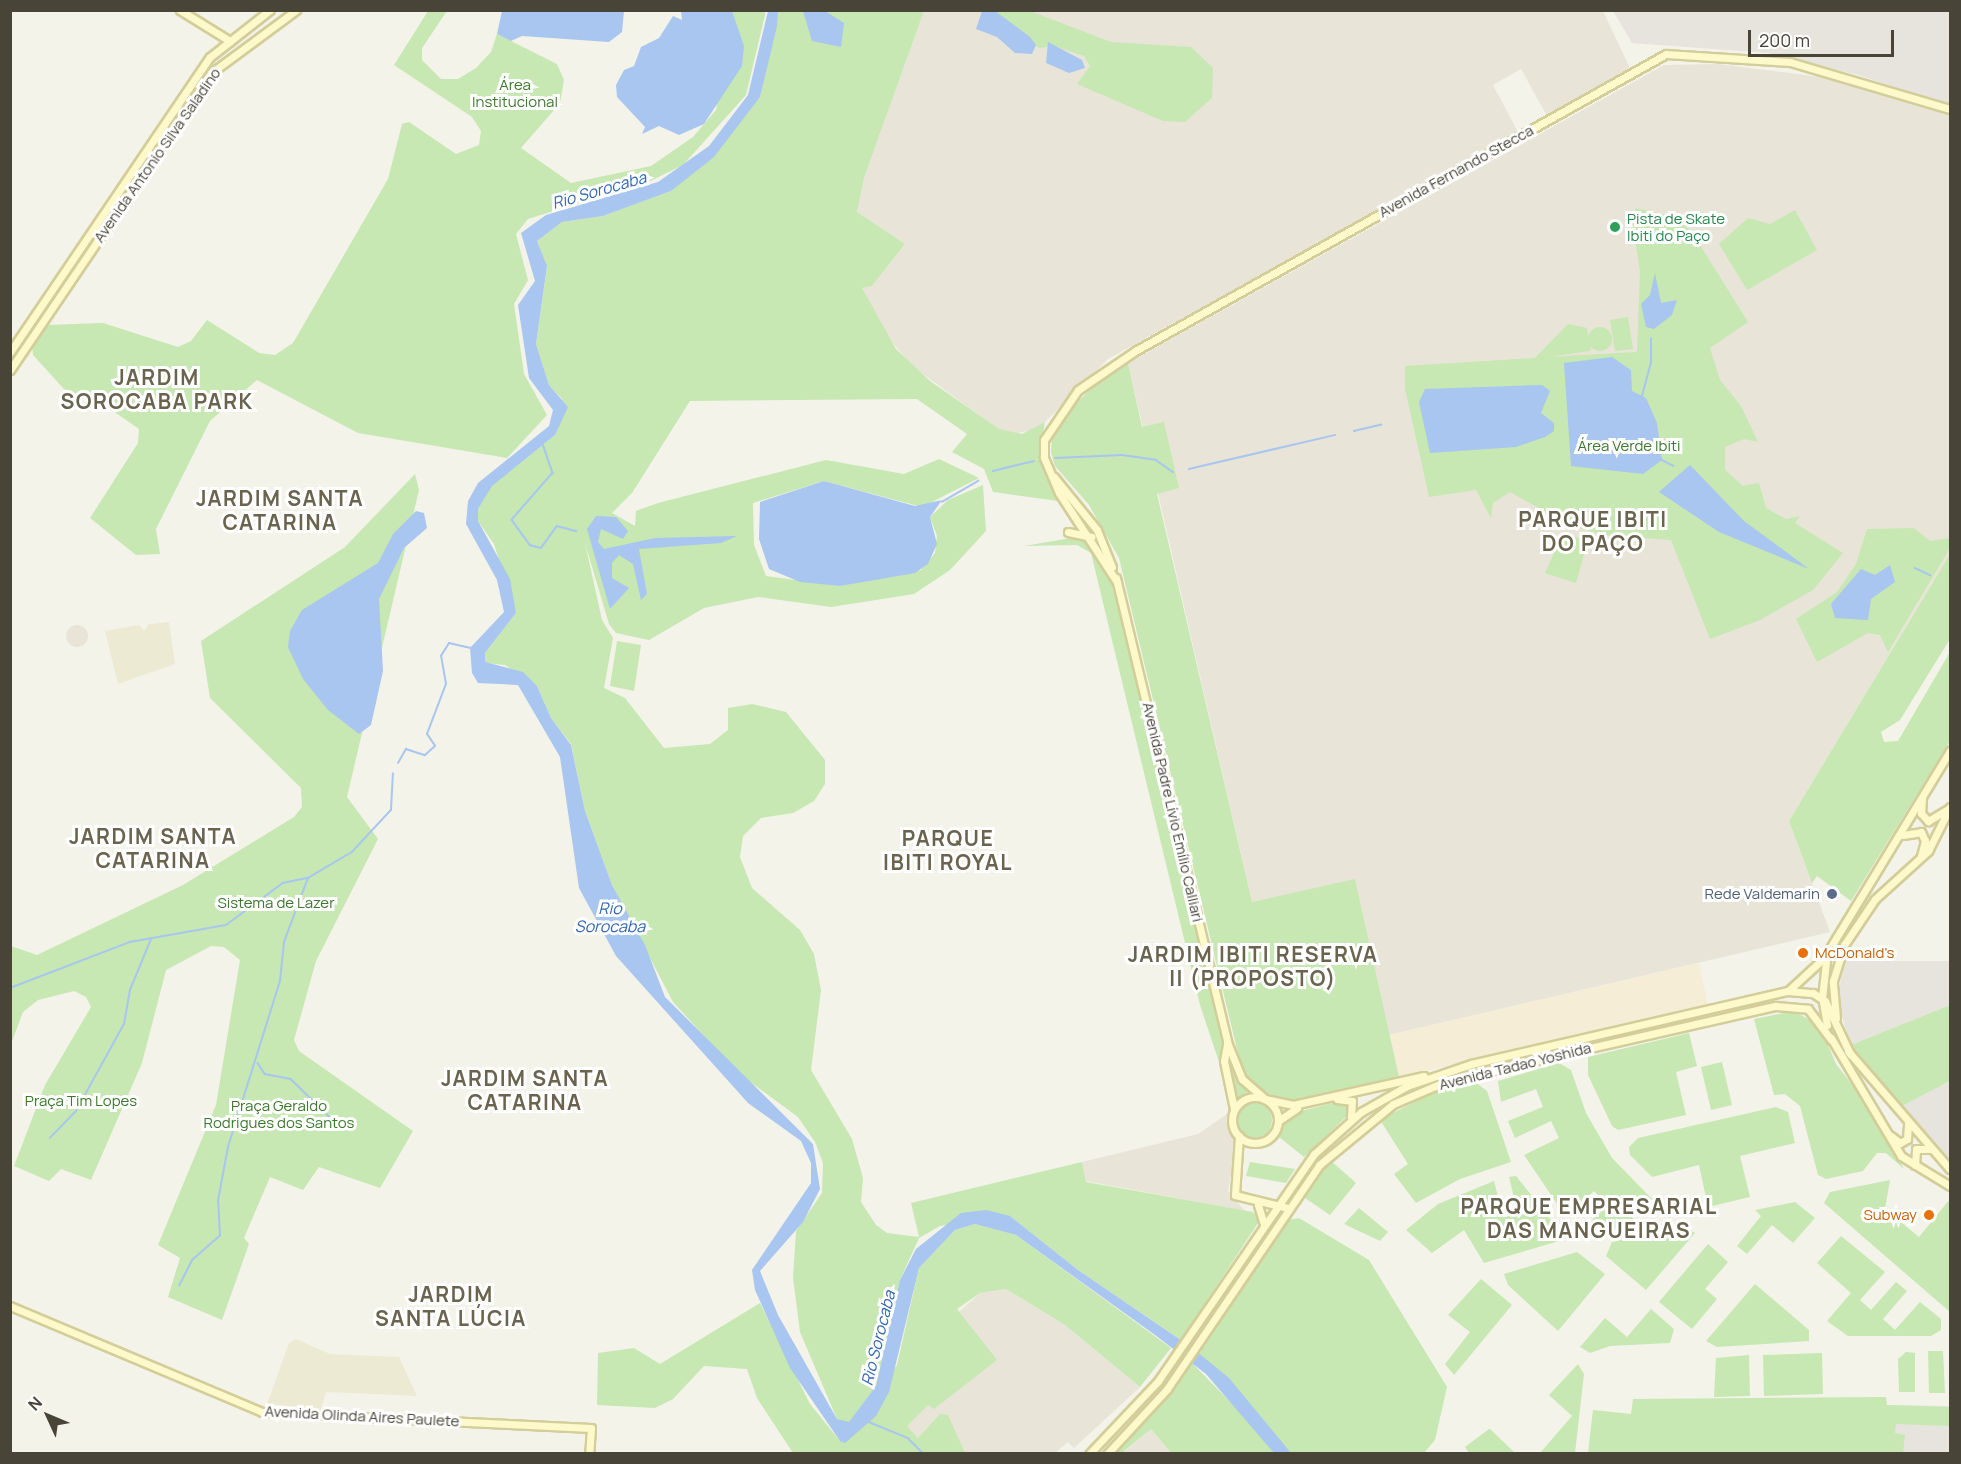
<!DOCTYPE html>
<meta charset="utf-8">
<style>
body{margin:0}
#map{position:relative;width:1961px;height:1464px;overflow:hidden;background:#f4f3e9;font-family:Manrope,sans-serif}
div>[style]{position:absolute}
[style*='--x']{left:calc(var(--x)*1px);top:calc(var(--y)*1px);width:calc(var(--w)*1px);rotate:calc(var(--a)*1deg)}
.residential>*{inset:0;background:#e8e5d8}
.round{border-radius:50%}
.commercial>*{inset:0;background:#f5edd5}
.industrial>*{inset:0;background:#e7e4de}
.education>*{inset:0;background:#edead4}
.green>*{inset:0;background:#c7e7b3}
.water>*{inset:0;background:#a8c6ef}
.stream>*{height:1.5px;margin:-0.75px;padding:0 0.75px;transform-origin:0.75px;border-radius:0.75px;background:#a8c6ef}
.roads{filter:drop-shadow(2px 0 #d3cd9a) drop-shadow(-2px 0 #d3cd9a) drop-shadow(0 2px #d3cd9a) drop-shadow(0 -2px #d3cd9a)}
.secondary>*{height:7px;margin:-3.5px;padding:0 3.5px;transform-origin:3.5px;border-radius:3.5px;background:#fdf9ca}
.secondary>.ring{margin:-3.5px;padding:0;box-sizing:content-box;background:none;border:7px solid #fdf9ca;border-radius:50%}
.dots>*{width:16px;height:16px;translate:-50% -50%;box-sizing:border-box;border:3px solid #fff;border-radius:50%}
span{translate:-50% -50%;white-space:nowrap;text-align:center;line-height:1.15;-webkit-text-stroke:6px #fff;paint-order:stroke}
.park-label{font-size:15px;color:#3c792c}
.street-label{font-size:15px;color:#484438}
.leisure-label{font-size:15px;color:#27864d}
.left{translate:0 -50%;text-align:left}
.service-label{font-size:15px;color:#4e5e75}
.right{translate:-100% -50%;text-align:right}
.food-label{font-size:15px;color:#c56008}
.water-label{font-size:16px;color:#3367b2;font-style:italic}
.district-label{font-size:21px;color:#6a644f;font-weight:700;letter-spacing:1.5px}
.frame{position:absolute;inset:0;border:12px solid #484438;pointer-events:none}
.north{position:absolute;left:18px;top:1386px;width:60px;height:60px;-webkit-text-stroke:4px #fff;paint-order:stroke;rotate:314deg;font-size:16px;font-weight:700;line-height:24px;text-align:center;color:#484438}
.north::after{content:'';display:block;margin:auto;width:21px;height:27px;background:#484438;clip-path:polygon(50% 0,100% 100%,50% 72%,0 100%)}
.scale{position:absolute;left:1748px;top:30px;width:146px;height:27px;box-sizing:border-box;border:3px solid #484438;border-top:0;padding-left:8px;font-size:18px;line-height:21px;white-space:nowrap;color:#484438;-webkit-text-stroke:4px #fff;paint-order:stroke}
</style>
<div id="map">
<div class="residential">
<i style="clip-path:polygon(924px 11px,1603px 11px,1629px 66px,1628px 72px,1547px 116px,1521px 69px,1493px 85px,1518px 132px,1108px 359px,1038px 429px,1014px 434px,998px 429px,912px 366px,883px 331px,862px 288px,872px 286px,905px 244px,857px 212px,864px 178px)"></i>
<i style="clip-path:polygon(1718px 64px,1852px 81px,1950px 113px,1950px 554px,1789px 821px,1830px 932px,1389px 1035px,1355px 880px,1252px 902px,1128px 363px,1664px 65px)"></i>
<i class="round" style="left:66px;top:625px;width:22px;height:22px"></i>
<i style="clip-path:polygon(1227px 1114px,1228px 1131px,1237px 1144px,1228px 1191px,1245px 1211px,1086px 1181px,1082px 1162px,1198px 1134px)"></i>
<i style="clip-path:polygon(1006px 1289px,1065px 1325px,1140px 1387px,1074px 1448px,1068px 1442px,1055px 1453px,934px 1453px,899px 1419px,944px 1325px,980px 1293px)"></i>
<i style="clip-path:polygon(1151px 1429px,1171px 1453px,1122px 1454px)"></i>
</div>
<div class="commercial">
<i style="clip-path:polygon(1699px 963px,1708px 1006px,1399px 1077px,1389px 1035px)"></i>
</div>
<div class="industrial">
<i style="clip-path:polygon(1613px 11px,1950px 11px,1950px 106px,1858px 75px,1768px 53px,1632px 43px)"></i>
<i style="clip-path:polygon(1844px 961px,1950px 961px,1950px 1005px,1851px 1045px,1837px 1001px)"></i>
<i style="clip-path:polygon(1950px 1081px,1950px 1160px,1902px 1106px)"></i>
<i style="clip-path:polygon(1886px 1405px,1950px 1406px,1950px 1453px,1880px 1454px)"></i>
</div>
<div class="education">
<i style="clip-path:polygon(169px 622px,175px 664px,118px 684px,105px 631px,139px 625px,144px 631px,149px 624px)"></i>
<i style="clip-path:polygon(296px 1339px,330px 1354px,399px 1357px,417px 1396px,326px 1392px,321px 1409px,267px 1404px,289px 1343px)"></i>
</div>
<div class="green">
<i style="clip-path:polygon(428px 11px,447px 11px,422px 48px,422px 60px,441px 79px,458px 79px,476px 68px,491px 52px,497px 34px,557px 64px,564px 80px,560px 103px,521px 148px,571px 183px,651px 166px,693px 137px,716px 110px,732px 11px,765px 11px,765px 15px,746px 95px,683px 165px,634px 189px,586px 195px,579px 203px,528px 219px,516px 234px,528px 280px,514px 304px,524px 374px,547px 415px,507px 458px,358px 433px,257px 380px,210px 421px,156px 529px,160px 554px,136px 555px,90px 518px,138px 443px,139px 429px,106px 406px,64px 389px,33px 355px,32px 343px,45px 325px,103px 323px,178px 347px,191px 341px,207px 320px,259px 353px,275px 355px,293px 343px,388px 179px,402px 124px,409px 122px,456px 154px,479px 145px,481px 131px,472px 117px,394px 65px)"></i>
<i style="clip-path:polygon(778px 11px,924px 11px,864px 178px,857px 212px,905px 244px,872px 286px,862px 288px,896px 349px,930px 381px,999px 429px,1022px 434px,1045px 422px,1039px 455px,1058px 501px,993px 492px,984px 469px,952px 452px,967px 434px,917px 399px,690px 401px,632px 493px,612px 513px,635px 526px,636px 511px,658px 503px,826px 460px,904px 474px,939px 459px,979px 478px,922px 507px,824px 481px,753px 503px,754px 545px,766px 576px,840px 586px,921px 570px,935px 553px,937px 536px,930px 517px,948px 500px,983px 485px,986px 531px,950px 570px,914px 594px,831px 607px,758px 597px,704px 608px,649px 640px,616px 633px,609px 624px,585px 543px,602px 620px,613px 638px,604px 688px,625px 698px,664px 748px,710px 744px,728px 730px,728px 708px,752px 704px,786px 712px,825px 760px,825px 784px,814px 801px,793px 813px,761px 818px,743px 836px,740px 857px,752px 888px,800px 930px,814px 954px,821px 990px,811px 1070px,852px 1139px,863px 1178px,861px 1202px,876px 1225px,887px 1233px,919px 1237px,911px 1203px,1082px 1162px,1086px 1182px,1253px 1212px,1260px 1220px,1181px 1340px,1078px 1270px,1010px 1216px,940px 1226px,919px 1238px,900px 1280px,876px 1386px,849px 1423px,837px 1419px,800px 1332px,793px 1278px,796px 1231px,822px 1193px,823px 1163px,815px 1142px,798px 1117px,738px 1073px,673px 1002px,612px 885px,585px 811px,571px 744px,551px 718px,537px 686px,505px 665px,485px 663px,485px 653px,516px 613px,494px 544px,478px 521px,478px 509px,491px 486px,555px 435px,562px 399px,549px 385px,536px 344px,547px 267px,537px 241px,562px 222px,603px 216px,671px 191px,760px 97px)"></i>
<i style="clip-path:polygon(984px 11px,1030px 11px,1111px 42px,1191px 47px,1213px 68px,1212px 98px,1185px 122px,1163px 121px,1077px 84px,1090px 66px,1084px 56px,1054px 46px,1039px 48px)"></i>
<i style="clip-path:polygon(1636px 208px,1675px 217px,1692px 232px,1748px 322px,1710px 348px,1720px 380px,1741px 406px,1758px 442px,1744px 439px,1725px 447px,1725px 470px,1743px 486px,1759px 483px,1766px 508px,1786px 519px,1800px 516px,1795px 523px,1843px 553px,1813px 590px,1760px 620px,1710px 639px,1671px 540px,1603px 535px,1569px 525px,1510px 492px,1493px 503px,1491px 518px,1476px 490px,1429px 497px,1405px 389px,1405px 366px,1535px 358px,1568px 324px,1587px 328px,1591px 351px,1547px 357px,1637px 352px,1640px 272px,1632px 217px)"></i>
<i style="clip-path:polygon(1795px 210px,1817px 250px,1747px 290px,1719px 244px,1748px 218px,1770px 224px)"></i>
<i style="clip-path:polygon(1628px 317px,1633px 349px,1615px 351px,1610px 320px)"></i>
<i class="round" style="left:1588px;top:327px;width:24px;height:24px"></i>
<i style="clip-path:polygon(1128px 363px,1142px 427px,1164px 422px,1179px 488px,1157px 494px,1252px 902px,1355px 879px,1399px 1077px,1291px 1102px,1257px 1090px,1241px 1066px,1119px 558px,1089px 505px,1055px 466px,1051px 452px,1052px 437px,1070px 410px,1097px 382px)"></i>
<i style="clip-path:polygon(415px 474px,419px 490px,347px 797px,378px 839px,316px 961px,294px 1040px,299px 1051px,413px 1131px,380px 1188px,319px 1167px,303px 1190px,270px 1177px,244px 1238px,249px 1244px,222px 1320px,168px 1297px,180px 1258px,158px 1245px,216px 1105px,240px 960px,224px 947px,211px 946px,166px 970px,142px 1063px,91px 1180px,61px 1169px,49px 1181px,14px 1166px,45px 1085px,91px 1007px,86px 997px,74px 991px,38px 1000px,23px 1012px,11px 1044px,11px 946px,37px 955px,183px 885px,294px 817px,302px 807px,301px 788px,210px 698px,201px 641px,345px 547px)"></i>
<i style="clip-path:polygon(1914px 528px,1930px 541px,1950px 538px,1950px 548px,1888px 652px,1880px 635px,1868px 633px,1817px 662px,1796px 619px,1837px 592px,1856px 564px,1867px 529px)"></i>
<i style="clip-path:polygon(1563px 533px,1588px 541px,1576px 583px,1545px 573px)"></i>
<i style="clip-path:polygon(1083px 536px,1112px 577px,1122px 613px,1224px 1039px,1248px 1094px,1236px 1099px,1223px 1044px,1219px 1062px,1200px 1005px,1091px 553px,1077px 545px,1024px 546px)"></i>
<i style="clip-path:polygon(1950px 554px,1950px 639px,1900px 720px,1881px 732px,1884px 742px,1898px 741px,1950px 652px,1950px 741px,1851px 901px,1817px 876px,1812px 883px,1789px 821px)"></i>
<i style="clip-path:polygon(617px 641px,641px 645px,634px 691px,610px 686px)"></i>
<i style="clip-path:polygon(1950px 1005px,1950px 1081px,1902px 1106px,1851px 1045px)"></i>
<i style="clip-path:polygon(1794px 1011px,1820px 1026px,1836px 1064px,1874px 1113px,1904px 1169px,1886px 1153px,1877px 1153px,1863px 1171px,1826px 1179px,1818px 1175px,1800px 1106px,1785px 1094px,1774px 1095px,1754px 1019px)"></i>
<i style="clip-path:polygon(1689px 1033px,1697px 1066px,1676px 1072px,1686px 1115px,1618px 1130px,1612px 1126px,1588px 1075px,1588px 1057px)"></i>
<i style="clip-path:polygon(1722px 1062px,1732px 1105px,1711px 1110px,1701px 1067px)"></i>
<i style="clip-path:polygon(1559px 1063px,1571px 1070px,1586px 1113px,1612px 1158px,1652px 1199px,1632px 1217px,1637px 1224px,1582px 1236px,1579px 1233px,1608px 1205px,1594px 1191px,1566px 1217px,1524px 1155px,1559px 1138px,1551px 1121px,1515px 1138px,1508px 1121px,1543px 1107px,1536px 1089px,1501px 1102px,1498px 1081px)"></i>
<i style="clip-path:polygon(1474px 1081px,1487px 1091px,1511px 1162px,1460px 1179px,1416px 1203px,1394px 1174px,1408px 1164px,1380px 1120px,1429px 1094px)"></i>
<i style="clip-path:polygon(1341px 1101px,1349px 1106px,1348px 1115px,1304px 1157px,1279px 1137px,1289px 1114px)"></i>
<i class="round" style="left:1236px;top:1102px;width:36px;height:36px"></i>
<i style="clip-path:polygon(1776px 1107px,1788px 1112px,1795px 1143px,1740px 1156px,1750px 1197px,1708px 1207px,1699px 1165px,1652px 1177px,1630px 1155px,1629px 1147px,1638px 1138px)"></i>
<i style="clip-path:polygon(1330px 1160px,1356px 1183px,1330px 1215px,1305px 1198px)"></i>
<i style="clip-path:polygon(1250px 1162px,1295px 1169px,1286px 1183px,1246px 1176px)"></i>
<i style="clip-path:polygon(1516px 1176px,1561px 1232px,1556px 1242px,1484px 1263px,1464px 1230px,1432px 1253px,1406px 1230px,1438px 1204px,1494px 1181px,1503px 1217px,1518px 1214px,1509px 1177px)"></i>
<i style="clip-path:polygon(1890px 1180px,1885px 1209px,1919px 1237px,1950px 1199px,1950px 1312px,1824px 1203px,1830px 1192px)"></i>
<i style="clip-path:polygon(1795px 1202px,1815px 1218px,1793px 1243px,1772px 1225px,1747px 1254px,1737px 1246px,1761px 1216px,1755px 1210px)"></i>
<i style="clip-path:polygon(1359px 1208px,1388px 1232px,1380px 1241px,1344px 1224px)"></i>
<i style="clip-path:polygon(1299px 1218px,1369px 1260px,1447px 1387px,1435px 1440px,1424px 1453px,1291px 1453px,1199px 1354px,1288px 1220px)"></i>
<i style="clip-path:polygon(975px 1224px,1016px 1235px,1171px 1348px,1140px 1387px,1065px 1325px,1006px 1289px,980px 1293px,957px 1309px,997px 1360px,934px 1409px,928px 1405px,907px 1426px,918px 1438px,940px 1414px,948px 1415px,965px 1453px,793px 1453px,757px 1398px,747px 1369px,704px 1366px,673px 1399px,655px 1408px,597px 1405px,598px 1353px,634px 1348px,660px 1364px,760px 1303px,810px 1404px,840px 1441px,897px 1365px,919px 1268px,955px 1230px)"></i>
<i style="clip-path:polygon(1683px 1226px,1695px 1233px,1646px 1290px,1606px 1256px,1612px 1242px)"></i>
<i style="clip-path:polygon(1841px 1236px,1885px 1272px,1860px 1300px,1871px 1310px,1896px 1282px,1907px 1291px,1883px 1319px,1895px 1330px,1920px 1302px,1941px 1319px,1941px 1330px,1931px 1336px,1848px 1336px,1827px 1321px,1851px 1293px,1817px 1263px)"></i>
<i style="clip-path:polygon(1708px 1244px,1728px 1262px,1705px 1289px,1717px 1299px,1692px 1329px,1659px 1302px)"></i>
<i style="clip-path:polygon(1577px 1252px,1605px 1274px,1558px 1331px,1508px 1285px,1504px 1274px)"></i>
<i style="clip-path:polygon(1481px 1279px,1512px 1305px,1454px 1375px,1445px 1364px,1470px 1332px,1448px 1315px)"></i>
<i style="clip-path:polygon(1755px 1284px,1809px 1330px,1809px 1341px,1717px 1347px,1706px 1341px)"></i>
<i style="clip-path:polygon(1651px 1309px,1674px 1329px,1670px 1343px,1610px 1346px,1590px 1353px,1580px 1347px,1605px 1318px,1627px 1337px)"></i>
<i style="clip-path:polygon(1928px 1351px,1943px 1351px,1945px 1393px,1929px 1393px)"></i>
<i style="clip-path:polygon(1906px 1352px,1915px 1353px,1915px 1392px,1899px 1392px,1898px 1359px)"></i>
<i style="clip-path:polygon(1822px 1353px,1823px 1394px,1764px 1396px,1763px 1355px)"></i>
<i style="clip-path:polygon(1749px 1355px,1750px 1396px,1714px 1397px,1716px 1358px)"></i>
<i style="clip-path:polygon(1191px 1362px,1246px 1418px,1274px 1453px,1171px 1453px,1151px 1429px,1122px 1453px,1110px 1454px)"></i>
<i style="clip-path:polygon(1578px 1364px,1584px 1374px,1575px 1453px,1540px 1453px,1572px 1416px,1549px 1395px)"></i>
<i style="clip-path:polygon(1886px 1397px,1887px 1405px,1950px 1407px,1950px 1426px,1896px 1424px,1895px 1433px,1905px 1435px,1903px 1453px,1588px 1453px,1593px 1410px,1631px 1414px,1633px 1399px)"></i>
<i style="clip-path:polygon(1489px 1429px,1490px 1429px,1515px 1453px,1469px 1453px,1465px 1447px)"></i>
</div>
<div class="water">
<i style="clip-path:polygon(502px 11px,502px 10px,624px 11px,622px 32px,609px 42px,522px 36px,511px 41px,497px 34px)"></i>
<i style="clip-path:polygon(681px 11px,732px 11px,744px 46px,742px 66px,704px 124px,679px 135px,659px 126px,642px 134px,645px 127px,617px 97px,616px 85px,624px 70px,634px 66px,641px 47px,659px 38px,673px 16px,682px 20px)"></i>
<i style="clip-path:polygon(768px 11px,778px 11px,777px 26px,760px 97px,714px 157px,671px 191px,603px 216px,562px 222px,537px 241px,547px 266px,536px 344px,549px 385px,568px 407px,555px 435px,492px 486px,478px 509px,478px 521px,510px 579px,516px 613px,485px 653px,485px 662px,523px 672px,537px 686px,551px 718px,571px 745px,585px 811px,612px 885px,645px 945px,665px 997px,813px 1144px,820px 1189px,803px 1222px,760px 1271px,778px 1315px,837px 1419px,849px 1422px,876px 1386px,900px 1280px,916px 1249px,961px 1213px,986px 1210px,1010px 1216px,1078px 1270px,1191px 1347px,1229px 1378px,1291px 1453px,1274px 1453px,1206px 1374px,1155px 1335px,1016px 1235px,975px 1224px,955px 1230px,919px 1268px,889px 1392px,876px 1416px,845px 1443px,840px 1441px,790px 1368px,755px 1290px,752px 1270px,811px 1183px,811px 1163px,801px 1141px,748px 1103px,616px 956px,579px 888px,560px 757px,518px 685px,478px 683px,472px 673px,470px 648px,504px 612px,497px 580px,466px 524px,468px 501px,478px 483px,549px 426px,553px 410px,529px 378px,518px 305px,535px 281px,521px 233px,546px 215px,658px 182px,709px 146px,748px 95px)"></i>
<i style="clip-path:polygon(803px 11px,825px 11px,844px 23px,841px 47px,812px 41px)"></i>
<i style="clip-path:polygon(982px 11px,995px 11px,1030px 37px,1036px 45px,1032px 54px,1015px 53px,997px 37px,976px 29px)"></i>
<i style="clip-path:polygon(1048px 42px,1082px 60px,1085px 68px,1069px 73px,1046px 63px)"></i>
<i style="clip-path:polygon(1655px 273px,1661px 303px,1677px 300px,1672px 315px,1654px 329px,1646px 327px,1641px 304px,1650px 295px)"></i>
<i style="clip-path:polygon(1612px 357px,1631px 370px,1632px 391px,1646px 398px,1657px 423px,1662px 460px,1643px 474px,1571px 466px,1564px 363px)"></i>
<i style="clip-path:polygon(1542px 385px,1550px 391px,1541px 413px,1554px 423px,1554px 431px,1545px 437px,1516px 447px,1430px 453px,1419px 402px,1425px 389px)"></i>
<i style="clip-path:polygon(1690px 465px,1744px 521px,1809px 569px,1719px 532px,1659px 492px)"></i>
<i style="clip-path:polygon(824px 481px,915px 506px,942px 500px,930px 517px,937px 544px,928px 564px,915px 573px,840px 586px,800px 582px,769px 569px,759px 539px,760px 502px)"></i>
<i style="clip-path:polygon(416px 511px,424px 513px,427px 528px,404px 548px,379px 599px,383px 671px,371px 725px,359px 734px,328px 710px,303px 679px,288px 647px,290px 631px,302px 610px,378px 563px,393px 534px)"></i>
<i style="clip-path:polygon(596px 516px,616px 517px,628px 531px,623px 539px,601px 529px,598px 542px,604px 549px,655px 538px,737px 536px,721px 543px,639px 549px,647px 594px,641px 600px,633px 564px,619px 555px,612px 563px,612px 578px,629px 588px,610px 609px,587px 529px)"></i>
<i style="clip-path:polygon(1890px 565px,1895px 582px,1871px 599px,1868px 620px,1835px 618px,1831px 604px,1861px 569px,1875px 575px)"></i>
</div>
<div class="stream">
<i style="--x:1642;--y:396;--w:35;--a:-75"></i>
<i style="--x:1651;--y:362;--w:23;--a:-90"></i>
<i style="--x:1354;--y:431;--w:28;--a:-13"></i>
<i style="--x:543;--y:444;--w:31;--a:71"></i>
<i style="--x:553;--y:473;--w:62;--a:131.1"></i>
<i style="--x:512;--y:520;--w:31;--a:54"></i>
<i style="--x:530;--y:545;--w:11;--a:15"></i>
<i style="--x:541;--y:548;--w:27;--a:-54"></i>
<i style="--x:557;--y:526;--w:20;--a:15"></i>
<i style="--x:1055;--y:458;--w:67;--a:-2.6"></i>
<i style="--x:1122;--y:455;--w:34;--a:8"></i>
<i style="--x:1156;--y:460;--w:21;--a:35"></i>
<i style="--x:1662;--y:460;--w:13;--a:27"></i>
<i style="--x:1189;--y:469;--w:150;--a:-13.1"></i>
<i style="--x:993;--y:471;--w:42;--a:-13.7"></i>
<i style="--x:942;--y:502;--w:42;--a:-30.3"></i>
<i style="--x:1915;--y:568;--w:17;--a:25"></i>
<i style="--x:398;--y:763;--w:16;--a:-60"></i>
<i style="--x:406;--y:749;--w:20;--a:18"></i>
<i style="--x:425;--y:755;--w:13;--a:-42"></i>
<i style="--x:435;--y:746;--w:14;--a:-124"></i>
<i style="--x:427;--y:734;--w:53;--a:-69.2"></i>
<i style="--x:446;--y:684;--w:28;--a:-100"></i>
<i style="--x:441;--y:656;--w:15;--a:-58"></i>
<i style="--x:449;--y:643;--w:22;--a:13"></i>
<i style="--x:10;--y:988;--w:129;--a:-21"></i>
<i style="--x:130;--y:942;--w:97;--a:-10"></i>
<i style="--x:226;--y:925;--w:71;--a:-36.4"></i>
<i style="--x:283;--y:883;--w:25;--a:-12"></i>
<i style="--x:258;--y:1063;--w:13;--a:58"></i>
<i style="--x:265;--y:1074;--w:26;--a:11"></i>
<i style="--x:291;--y:1079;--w:67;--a:44.4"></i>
<i style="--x:50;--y:1138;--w:37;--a:-46"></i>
<i style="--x:76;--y:1111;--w:99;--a:-61.1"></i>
<i style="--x:124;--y:1024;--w:35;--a:-80"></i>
<i style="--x:130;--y:990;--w:55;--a:-67.6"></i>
<i style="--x:179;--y:1286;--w:29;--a:-63"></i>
<i style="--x:192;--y:1260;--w:37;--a:-41"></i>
<i style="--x:220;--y:1236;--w:35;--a:-93"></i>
<i style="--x:218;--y:1201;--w:55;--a:-79.5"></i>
<i style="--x:228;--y:1147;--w:174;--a:-72.6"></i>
<i style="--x:280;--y:981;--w:39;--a:-84"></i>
<i style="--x:284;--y:942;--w:68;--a:-69.4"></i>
<i style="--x:308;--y:878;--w:51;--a:-30.6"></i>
<i style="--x:352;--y:852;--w:57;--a:-47.1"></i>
<i style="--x:391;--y:810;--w:36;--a:-87"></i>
<i style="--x:869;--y:1422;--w:42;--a:22.3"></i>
<i style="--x:908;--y:1438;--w:23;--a:45"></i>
</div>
<div class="roads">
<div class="secondary">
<i style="--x:180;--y:10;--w:59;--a:31.8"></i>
<i style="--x:10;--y:352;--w:356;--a:-55.9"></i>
<i style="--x:210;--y:57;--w:76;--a:-38.1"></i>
<i style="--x:10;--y:370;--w:359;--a:-55.9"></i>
<i style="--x:211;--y:73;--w:106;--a:-36.5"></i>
<i style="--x:1054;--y:477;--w:68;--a:50.9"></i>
<i style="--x:1097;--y:530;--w:40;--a:68"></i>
<i style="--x:1068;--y:532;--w:24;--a:12"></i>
<i style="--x:1116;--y:578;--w:477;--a:76.5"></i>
<i style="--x:1227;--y:1042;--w:40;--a:68"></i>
<i style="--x:1242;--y:1079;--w:30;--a:41"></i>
<i style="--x:1265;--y:1099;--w:29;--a:12"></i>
<i style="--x:1293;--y:1105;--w:134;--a:-12.5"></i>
<i style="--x:1117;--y:582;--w:106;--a:-123.1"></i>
<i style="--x:1059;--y:493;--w:39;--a:-113"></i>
<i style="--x:1044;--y:457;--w:17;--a:-90"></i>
<i style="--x:1044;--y:440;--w:60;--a:-55.8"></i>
<i style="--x:1078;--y:390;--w:69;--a:-34.4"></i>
<i style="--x:1135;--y:351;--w:608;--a:-29.22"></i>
<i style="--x:1666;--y:54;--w:124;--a:3.7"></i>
<i style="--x:1790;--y:62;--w:167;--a:16.4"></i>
<i style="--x:1922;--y:799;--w:14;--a:94"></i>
<i style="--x:1921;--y:813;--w:11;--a:49"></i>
<i style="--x:1928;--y:821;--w:23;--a:-31"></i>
<i style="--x:1903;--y:835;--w:18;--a:-9"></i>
<i style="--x:1921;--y:832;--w:10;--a:66"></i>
<i style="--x:1925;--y:841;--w:16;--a:105"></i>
<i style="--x:1788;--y:991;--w:50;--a:-42.6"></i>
<i style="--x:1836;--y:1018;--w:37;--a:-95"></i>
<i style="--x:1833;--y:981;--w:38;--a:-73"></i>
<i style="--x:1844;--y:945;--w:55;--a:-56"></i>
<i style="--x:1875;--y:899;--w:72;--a:-42.2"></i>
<i style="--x:1928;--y:851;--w:49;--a:-63.4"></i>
<i style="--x:1827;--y:1025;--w:27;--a:-100"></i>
<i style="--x:1822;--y:998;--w:45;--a:-83.7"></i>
<i style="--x:1827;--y:953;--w:237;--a:-58.7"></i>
<i style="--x:1831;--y:1038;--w:137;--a:59.3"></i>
<i style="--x:1901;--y:1156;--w:57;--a:31.5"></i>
<i style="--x:1227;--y:1044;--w:17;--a:100"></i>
<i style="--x:1224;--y:1061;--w:49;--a:78.2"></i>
<i style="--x:1848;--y:1051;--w:156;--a:49.2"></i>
<i class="ring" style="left:1232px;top:1097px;width:39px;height:39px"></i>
<i style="--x:1337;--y:1099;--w:15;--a:8"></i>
<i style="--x:1352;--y:1101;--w:16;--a:94"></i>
<i style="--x:1278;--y:1121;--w:23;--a:-34"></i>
<i style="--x:1239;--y:1136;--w:59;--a:93.9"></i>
<i style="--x:1235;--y:1195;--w:55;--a:13.8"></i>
<i style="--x:1891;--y:1136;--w:11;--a:38"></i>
<i style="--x:1900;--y:1143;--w:8;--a:-30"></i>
<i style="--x:1907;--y:1139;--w:15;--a:-86"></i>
<i style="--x:1915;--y:1165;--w:16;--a:-86"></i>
<i style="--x:1916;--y:1149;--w:14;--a:0"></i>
<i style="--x:1258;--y:1205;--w:21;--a:73"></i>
<i style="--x:10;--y:1306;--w:273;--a:22.8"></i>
<i style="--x:262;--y:1412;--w:329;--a:2.8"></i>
<i style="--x:591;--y:1428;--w:26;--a:94"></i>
<i style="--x:1089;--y:1454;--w:100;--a:-46.6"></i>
<i style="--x:1158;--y:1381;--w:275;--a:-55.5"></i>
<i style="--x:1314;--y:1154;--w:63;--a:-41.8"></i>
<i style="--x:1361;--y:1112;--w:53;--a:-29.5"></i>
<i style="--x:1407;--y:1086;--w:68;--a:-19"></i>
<i style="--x:1471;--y:1064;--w:325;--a:-13"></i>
<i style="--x:1788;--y:991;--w:25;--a:5"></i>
<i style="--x:1813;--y:993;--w:14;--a:34"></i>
<i style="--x:1825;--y:1001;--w:59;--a:64.7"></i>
<i style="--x:1107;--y:1454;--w:88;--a:-47.3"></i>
<i style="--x:1167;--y:1389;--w:271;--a:-55.8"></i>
<i style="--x:1319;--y:1165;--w:96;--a:-39.5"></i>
<i style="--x:1393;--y:1104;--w:61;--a:-23.2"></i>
<i style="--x:1449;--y:1080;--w:335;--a:-12.8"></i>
<i style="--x:1776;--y:1006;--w:32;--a:5"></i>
<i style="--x:1808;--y:1009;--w:39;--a:53"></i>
</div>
</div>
<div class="dots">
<i style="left:1615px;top:227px;background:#2e9e5b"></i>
<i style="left:1832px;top:894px;background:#5c6f8a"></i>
<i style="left:1803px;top:953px;background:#e8710a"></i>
<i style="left:1929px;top:1215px;background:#e8710a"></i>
</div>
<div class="park-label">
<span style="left:515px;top:93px">Área<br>Institucional</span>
<span style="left:1629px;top:446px">Área Verde Ibiti</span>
<span style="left:276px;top:903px">Sistema de Lazer</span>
<span style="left:81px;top:1101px">Praça Tim Lopes</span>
<span style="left:279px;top:1114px">Praça Geraldo<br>Rodrigues dos Santos</span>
</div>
<div class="street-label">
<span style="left:157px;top:155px;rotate:-55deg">Avenida Antonio Silva Saladino</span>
<span style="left:1456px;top:171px;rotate:-29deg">Avenida Fernando Stecca</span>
<span style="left:1173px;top:812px;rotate:77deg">Avenida Padre Lívio Emílio Calliari</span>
<span style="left:1515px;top:1066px;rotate:-14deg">Avenida Tadao Yoshida</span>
<span style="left:362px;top:1416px;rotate:3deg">Avenida Olinda Aires Paulete</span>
</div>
<div class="leisure-label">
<span class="left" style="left:1627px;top:227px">Pista de Skate<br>Ibiti do Paço</span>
</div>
<div class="service-label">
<span class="right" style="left:1820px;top:894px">Rede Valdemarin</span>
</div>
<div class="food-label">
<span class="left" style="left:1815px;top:953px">McDonald's</span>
<span class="right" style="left:1917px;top:1215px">Subway</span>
</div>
<div class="water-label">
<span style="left:599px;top:190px;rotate:-16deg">Rio Sorocaba</span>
<span style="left:610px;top:917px">Rio<br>Sorocaba</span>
<span style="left:878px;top:1338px;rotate:-76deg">Rio Sorocaba</span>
</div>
<div class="district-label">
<span style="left:157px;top:389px">JARDIM<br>SOROCABA PARK</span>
<span style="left:280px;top:510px">JARDIM SANTA<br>CATARINA</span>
<span style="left:1593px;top:531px">PARQUE IBITI<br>DO PAÇO</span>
<span style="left:153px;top:848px">JARDIM SANTA<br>CATARINA</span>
<span style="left:948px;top:850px">PARQUE<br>IBITI ROYAL</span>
<span style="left:1253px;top:966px">JARDIM IBITI RESERVA<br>II (PROPOSTO)</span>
<span style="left:525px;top:1090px">JARDIM SANTA<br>CATARINA</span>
<span style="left:1589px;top:1218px">PARQUE EMPRESARIAL<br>DAS MANGUEIRAS</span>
<span style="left:451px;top:1306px">JARDIM<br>SANTA LÚCIA</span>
</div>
<div class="frame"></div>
<div class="north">N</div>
<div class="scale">200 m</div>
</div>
